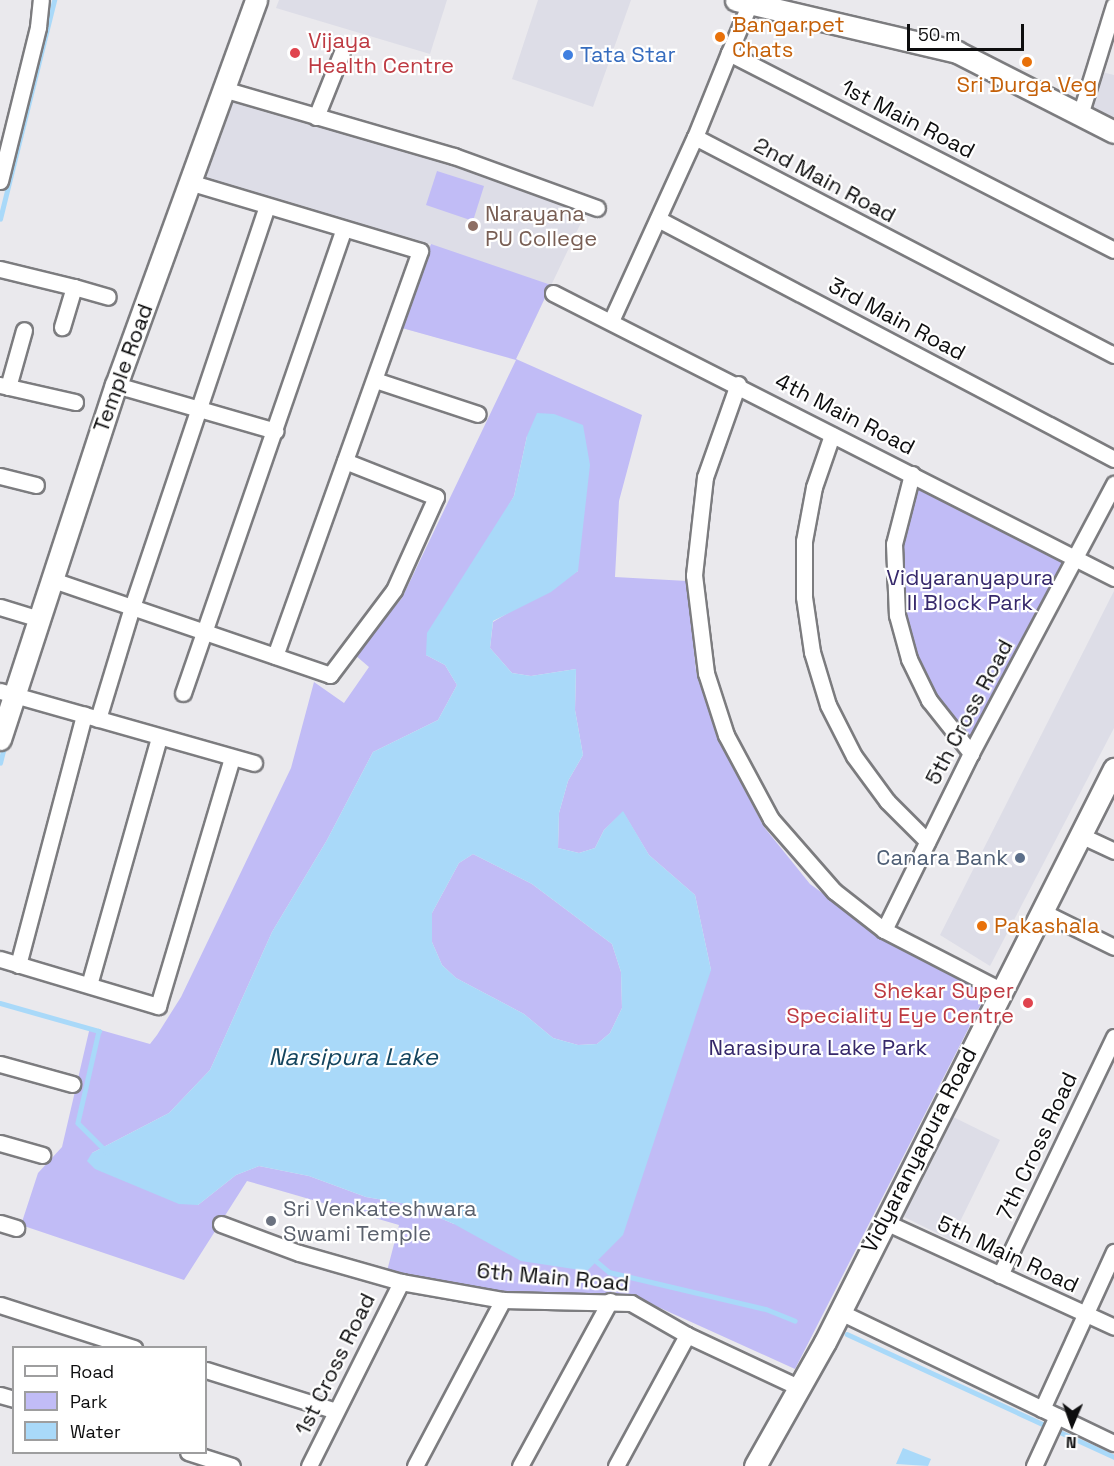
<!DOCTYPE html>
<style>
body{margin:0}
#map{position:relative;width:1114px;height:1466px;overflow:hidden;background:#eae9ed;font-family:"Space Grotesk",sans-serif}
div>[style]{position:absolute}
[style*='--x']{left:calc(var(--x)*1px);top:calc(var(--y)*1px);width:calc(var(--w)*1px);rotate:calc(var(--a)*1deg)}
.built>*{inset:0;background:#dddde7}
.green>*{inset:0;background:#c1bcf6}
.water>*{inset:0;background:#a9d9f9}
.stream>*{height:4.5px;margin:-2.25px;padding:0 2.25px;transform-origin:2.25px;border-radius:2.25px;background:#a9d9f9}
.roads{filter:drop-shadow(2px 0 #7c7c7f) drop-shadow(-2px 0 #7c7c7f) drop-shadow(0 2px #7c7c7f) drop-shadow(0 -2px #7c7c7f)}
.street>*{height:15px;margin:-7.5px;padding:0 7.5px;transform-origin:7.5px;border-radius:7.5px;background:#fff}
.secondary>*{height:21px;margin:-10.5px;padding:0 10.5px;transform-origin:10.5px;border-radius:10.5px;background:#fff}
.dots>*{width:16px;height:16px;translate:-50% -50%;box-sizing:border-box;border:3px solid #fff;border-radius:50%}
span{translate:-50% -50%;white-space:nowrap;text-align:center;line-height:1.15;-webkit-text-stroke:4.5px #fff;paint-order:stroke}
.food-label{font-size:22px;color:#c56008}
.left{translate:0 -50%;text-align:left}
.health-label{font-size:22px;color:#be3a42}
.right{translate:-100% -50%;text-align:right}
.shop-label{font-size:22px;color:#366cbe}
.street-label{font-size:22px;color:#0d0d0e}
.education-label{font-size:22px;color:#785e54}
.park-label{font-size:22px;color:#36286b}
.service-label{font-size:22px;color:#4e5e75}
.worship-label{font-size:22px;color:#5b616d}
.water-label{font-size:24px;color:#14455f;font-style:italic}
.legend{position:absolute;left:12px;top:1346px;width:195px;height:108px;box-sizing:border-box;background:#fff;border:2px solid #9e9e9f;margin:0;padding:8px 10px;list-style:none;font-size:18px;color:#0d0d0e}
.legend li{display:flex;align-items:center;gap:12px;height:30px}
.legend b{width:30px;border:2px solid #9e9e9f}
.north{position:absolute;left:1042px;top:1394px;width:60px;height:60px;-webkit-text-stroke:4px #fff;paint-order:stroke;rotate:182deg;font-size:16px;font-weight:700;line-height:24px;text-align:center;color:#0d0d0e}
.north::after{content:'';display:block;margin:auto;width:21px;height:27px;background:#0d0d0e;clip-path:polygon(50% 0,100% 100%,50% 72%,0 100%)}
.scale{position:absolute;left:907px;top:24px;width:117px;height:27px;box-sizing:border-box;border:3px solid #0d0d0e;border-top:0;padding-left:8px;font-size:18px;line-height:21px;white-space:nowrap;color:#0d0d0e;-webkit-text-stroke:4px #fff;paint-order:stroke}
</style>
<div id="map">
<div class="built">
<i style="clip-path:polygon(279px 0,447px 0,430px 54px,276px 8px)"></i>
<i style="clip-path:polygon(538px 0,631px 0,593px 107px,512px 79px)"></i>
<i style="clip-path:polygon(1102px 72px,1114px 75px,1114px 121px,1092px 110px)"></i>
<i style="clip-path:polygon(229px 94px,588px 208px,516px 359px,402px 328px,431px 244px,196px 178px)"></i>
<i style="clip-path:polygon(1114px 591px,1114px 728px,990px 966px,940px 935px)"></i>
<i style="clip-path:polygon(941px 1111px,1000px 1140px,951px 1240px,892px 1211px)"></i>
</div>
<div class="green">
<i style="clip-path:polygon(437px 171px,484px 186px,473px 221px,426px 205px)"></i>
<i style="clip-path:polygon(evenodd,431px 244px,551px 285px,516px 359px,642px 415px,619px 501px,615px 577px,687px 581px,696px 671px,717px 737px,764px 827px,810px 884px,881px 936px,987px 992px,795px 1369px,636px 1297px,506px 1292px,387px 1271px,399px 1225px,247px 1181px,184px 1280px,21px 1225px,38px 1173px,62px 1147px,90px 1027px,150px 1044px,157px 1035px,181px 997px,291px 768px,314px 682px,344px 703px,369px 667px,355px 655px,402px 598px,516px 360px,402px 328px,431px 244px,527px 436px,578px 542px,578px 571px,493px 622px,490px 648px,512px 673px,531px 676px,576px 669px,575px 710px,583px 755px,568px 781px,559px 813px,558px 848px,579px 853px,595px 848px,604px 830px,623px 812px,649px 855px,695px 895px,711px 970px,454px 1224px,407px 1204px,366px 1197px,309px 1176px,259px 1166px,236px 1175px,198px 1205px,92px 1153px,169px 1113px,210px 1070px,272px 932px,327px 840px,373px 752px,438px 720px,457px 685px,445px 665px,426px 655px,514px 496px,527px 436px)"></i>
<i style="clip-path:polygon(916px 483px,1065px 558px,971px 742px,922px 677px,902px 619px,899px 550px)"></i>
<i style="clip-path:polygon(473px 854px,532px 884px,612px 944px,621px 972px,622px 1008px,610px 1033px,597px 1044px,578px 1045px,553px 1038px,524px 1014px,456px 978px,442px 965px,432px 942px,432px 913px,459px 863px)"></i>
</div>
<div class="water">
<i style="clip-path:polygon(evenodd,537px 413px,554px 414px,583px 425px,590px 465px,578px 571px,551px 592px,493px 621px,490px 648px,512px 673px,531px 676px,576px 669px,575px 710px,583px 755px,568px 781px,559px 813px,558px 848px,579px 853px,595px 848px,604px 830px,623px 811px,649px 855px,695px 895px,711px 970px,623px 1235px,587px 1271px,521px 1261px,454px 1224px,407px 1204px,366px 1197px,309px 1176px,259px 1166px,236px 1175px,198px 1205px,179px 1204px,95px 1169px,87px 1161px,92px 1153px,169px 1113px,210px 1070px,272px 932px,327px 840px,373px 752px,438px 720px,457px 685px,445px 665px,426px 655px,427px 633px,514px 496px,527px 436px,537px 413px,473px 854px,532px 884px,612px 944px,621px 972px,622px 1008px,610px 1033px,597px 1044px,578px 1045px,553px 1038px,524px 1014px,456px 978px,442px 965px,432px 942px,432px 913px,459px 863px,473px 854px)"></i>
<i style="clip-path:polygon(903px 1448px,931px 1459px,928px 1466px,896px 1464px)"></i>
</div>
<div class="stream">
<i style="--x:0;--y:219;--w:226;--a:-76.1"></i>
<i style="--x:0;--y:763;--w:21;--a:-76"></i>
<i style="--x:0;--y:1003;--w:103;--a:15.8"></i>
<i style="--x:99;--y:1031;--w:94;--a:102.9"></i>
<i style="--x:78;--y:1123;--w:41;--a:45"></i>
<i style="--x:596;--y:1261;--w:17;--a:40"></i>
<i style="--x:609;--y:1272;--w:161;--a:13.3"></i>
<i style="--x:766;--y:1309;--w:31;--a:22"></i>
<i style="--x:847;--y:1334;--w:294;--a:24.7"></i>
</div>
<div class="roads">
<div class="street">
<i style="--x:750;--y:3;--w:54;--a:112.8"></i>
<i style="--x:729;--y:53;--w:432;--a:27.1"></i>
<i style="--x:223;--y:89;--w:241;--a:16.2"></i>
<i style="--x:454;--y:156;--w:152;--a:20"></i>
<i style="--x:1080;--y:115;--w:115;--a:-72.8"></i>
<i style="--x:316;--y:117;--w:70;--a:-68.2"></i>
<i style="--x:695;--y:137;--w:91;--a:-68"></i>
<i style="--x:0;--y:181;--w:159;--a:-76.1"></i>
<i style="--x:38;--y:27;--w:27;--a:-84"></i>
<i style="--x:189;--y:182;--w:241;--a:16.6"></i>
<i style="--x:420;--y:251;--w:430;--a:109.7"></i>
<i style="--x:658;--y:219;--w:515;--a:27.76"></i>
<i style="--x:0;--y:269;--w:76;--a:13.7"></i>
<i style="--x:74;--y:287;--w:42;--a:106.7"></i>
<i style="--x:74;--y:287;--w:35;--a:16"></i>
<i style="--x:553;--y:293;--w:629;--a:26.93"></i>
<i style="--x:611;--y:321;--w:202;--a:-65.5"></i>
<i style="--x:695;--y:137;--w:472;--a:27.5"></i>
<i style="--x:375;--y:380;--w:108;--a:18.3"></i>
<i style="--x:738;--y:384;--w:99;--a:109.5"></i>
<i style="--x:705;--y:477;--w:99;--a:96.4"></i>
<i style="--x:694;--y:575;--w:99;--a:83"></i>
<i style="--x:706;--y:673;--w:65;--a:72.1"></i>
<i style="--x:726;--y:735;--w:95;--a:61.8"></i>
<i style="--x:771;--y:819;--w:96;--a:48.8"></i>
<i style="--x:834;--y:891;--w:63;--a:38"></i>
<i style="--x:884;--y:930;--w:131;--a:27.3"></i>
<i style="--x:0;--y:385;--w:77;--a:12.8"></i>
<i style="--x:116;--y:385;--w:166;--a:16.1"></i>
<i style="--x:8;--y:387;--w:59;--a:-74.3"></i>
<i style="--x:832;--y:435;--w:55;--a:109.1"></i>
<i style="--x:814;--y:487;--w:55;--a:100.5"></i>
<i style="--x:804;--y:541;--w:56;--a:90"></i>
<i style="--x:804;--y:597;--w:56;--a:81.7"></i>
<i style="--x:812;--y:652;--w:55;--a:73.2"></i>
<i style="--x:828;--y:705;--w:57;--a:63"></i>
<i style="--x:854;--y:756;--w:56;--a:53.7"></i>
<i style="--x:887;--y:801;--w:57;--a:45"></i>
<i style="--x:912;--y:474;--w:72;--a:104.4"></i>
<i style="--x:894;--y:544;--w:71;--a:87.6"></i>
<i style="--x:897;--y:615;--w:46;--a:74.7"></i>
<i style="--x:909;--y:659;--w:46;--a:64"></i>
<i style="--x:929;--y:700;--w:68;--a:51.6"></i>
<i style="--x:0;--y:476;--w:37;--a:14"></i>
<i style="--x:50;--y:579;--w:296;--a:18.9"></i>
<i style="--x:330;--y:675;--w:106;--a:-53"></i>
<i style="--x:394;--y:590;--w:102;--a:-65.7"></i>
<i style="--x:436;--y:497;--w:98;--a:-158.4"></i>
<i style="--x:0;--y:607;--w:39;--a:17"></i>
<i style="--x:0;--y:691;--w:264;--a:15.8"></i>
<i style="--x:183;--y:693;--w:490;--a:-70.9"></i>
<i style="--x:98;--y:719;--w:117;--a:-73.1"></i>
<i style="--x:132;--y:607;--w:423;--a:-71.4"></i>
<i style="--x:1080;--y:835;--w:38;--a:25"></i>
<i style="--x:1043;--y:912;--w:79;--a:26.2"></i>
<i style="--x:884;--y:930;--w:197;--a:-63.8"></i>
<i style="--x:971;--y:753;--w:305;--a:-62"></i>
<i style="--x:0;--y:959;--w:165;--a:16.6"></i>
<i style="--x:158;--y:1006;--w:259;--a:-73.4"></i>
<i style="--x:18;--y:965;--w:259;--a:-75.2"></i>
<i style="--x:89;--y:985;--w:258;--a:-74.2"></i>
<i style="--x:0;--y:1064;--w:75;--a:15.5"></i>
<i style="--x:0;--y:1143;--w:44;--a:15.9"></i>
<i style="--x:883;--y:1221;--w:254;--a:24.6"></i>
<i style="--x:0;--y:1223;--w:17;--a:17"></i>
<i style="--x:221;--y:1224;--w:83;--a:20.4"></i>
<i style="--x:299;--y:1253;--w:106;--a:15.9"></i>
<i style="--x:401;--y:1282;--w:104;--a:10"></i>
<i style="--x:503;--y:1300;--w:128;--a:1.3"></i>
<i style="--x:631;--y:1303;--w:64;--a:29.7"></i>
<i style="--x:687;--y:1335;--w:125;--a:25.1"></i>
<i style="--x:1000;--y:1275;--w:264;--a:-64.4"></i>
<i style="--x:0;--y:1305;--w:141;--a:17.8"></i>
<i style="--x:838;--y:1311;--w:306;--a:25.6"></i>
<i style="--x:206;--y:1370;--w:136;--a:17.5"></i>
<i style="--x:0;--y:1395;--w:15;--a:16"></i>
<i style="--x:1042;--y:1409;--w:173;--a:-65.4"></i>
<i style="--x:188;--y:1452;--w:46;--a:17.7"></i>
<i style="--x:309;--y:1466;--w:206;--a:-63.4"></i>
<i style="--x:415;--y:1466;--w:188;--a:-62.1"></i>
<i style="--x:520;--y:1466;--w:188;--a:-61.4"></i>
<i style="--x:616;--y:1466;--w:149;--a:-61.5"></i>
<i style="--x:1034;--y:1466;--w:55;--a:-65.3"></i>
</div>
<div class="secondary">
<i style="--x:736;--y:0;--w:227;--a:13.2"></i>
<i style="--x:957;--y:52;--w:176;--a:27"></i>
<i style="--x:0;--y:739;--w:373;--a:-71.9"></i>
<i style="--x:116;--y:385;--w:410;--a:-70"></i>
<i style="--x:755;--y:1466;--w:142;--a:-60.6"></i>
<i style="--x:825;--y:1342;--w:642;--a:-63.24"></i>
</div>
</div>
<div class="dots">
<i style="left:720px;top:37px;background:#e8710a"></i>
<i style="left:295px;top:53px;background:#e0444e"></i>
<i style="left:568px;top:55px;background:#3f7fe0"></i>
<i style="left:1027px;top:62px;background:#e8710a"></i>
<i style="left:473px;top:226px;background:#8d6e63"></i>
<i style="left:1020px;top:858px;background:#5c6f8a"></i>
<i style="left:982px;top:926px;background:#e8710a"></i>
<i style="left:1028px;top:1003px;background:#e0444e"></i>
<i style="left:271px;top:1221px;background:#6b7280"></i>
</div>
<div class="food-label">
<span class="left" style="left:732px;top:37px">Bangarpet<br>Chats</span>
<span style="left:1027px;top:85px">Sri Durga Veg</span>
<span class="left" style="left:994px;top:926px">Pakashala</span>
</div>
<div class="health-label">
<span class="left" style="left:308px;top:53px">Vijaya<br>Health Centre</span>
<span class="right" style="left:1014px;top:1003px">Shekar Super<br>Speciality Eye Centre</span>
</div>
<div class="shop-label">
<span class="left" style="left:580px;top:55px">Tata Star</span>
</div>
<div class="street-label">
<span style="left:908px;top:119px;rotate:27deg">1st Main Road</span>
<span style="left:825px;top:180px;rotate:28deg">2nd Main Road</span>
<span style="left:897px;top:319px;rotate:28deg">3rd Main Road</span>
<span style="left:123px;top:368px;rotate:-70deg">Temple Road</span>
<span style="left:845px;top:414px;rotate:27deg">4th Main Road</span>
<span style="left:969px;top:712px;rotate:-62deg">5th Cross Road</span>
<span style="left:1037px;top:1146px;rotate:-65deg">7th Cross Road</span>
<span style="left:919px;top:1150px;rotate:-63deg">Vidyaranyapura Road</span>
<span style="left:1008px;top:1254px;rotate:25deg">5th Main Road</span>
<span style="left:553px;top:1277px;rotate:5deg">6th Main Road</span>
<span style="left:335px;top:1364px;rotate:-64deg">1st Cross Road</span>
</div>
<div class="education-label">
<span class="left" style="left:485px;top:226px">Narayana<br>PU College</span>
</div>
<div class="park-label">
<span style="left:970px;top:590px">Vidyaranyapura<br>II Block Park</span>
<span style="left:818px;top:1048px">Narasipura Lake Park</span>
</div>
<div class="service-label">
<span class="right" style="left:1008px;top:858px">Canara Bank</span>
</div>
<div class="worship-label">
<span class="left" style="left:283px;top:1221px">Sri Venkateshwara<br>Swami Temple</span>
</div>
<div class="water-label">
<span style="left:353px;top:1057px">Narsipura Lake</span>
</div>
<ul class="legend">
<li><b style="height:8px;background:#fff"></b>Road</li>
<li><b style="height:16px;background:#c1bcf6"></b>Park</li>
<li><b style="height:16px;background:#a9d9f9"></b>Water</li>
</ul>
<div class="north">N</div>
<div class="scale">50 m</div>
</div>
